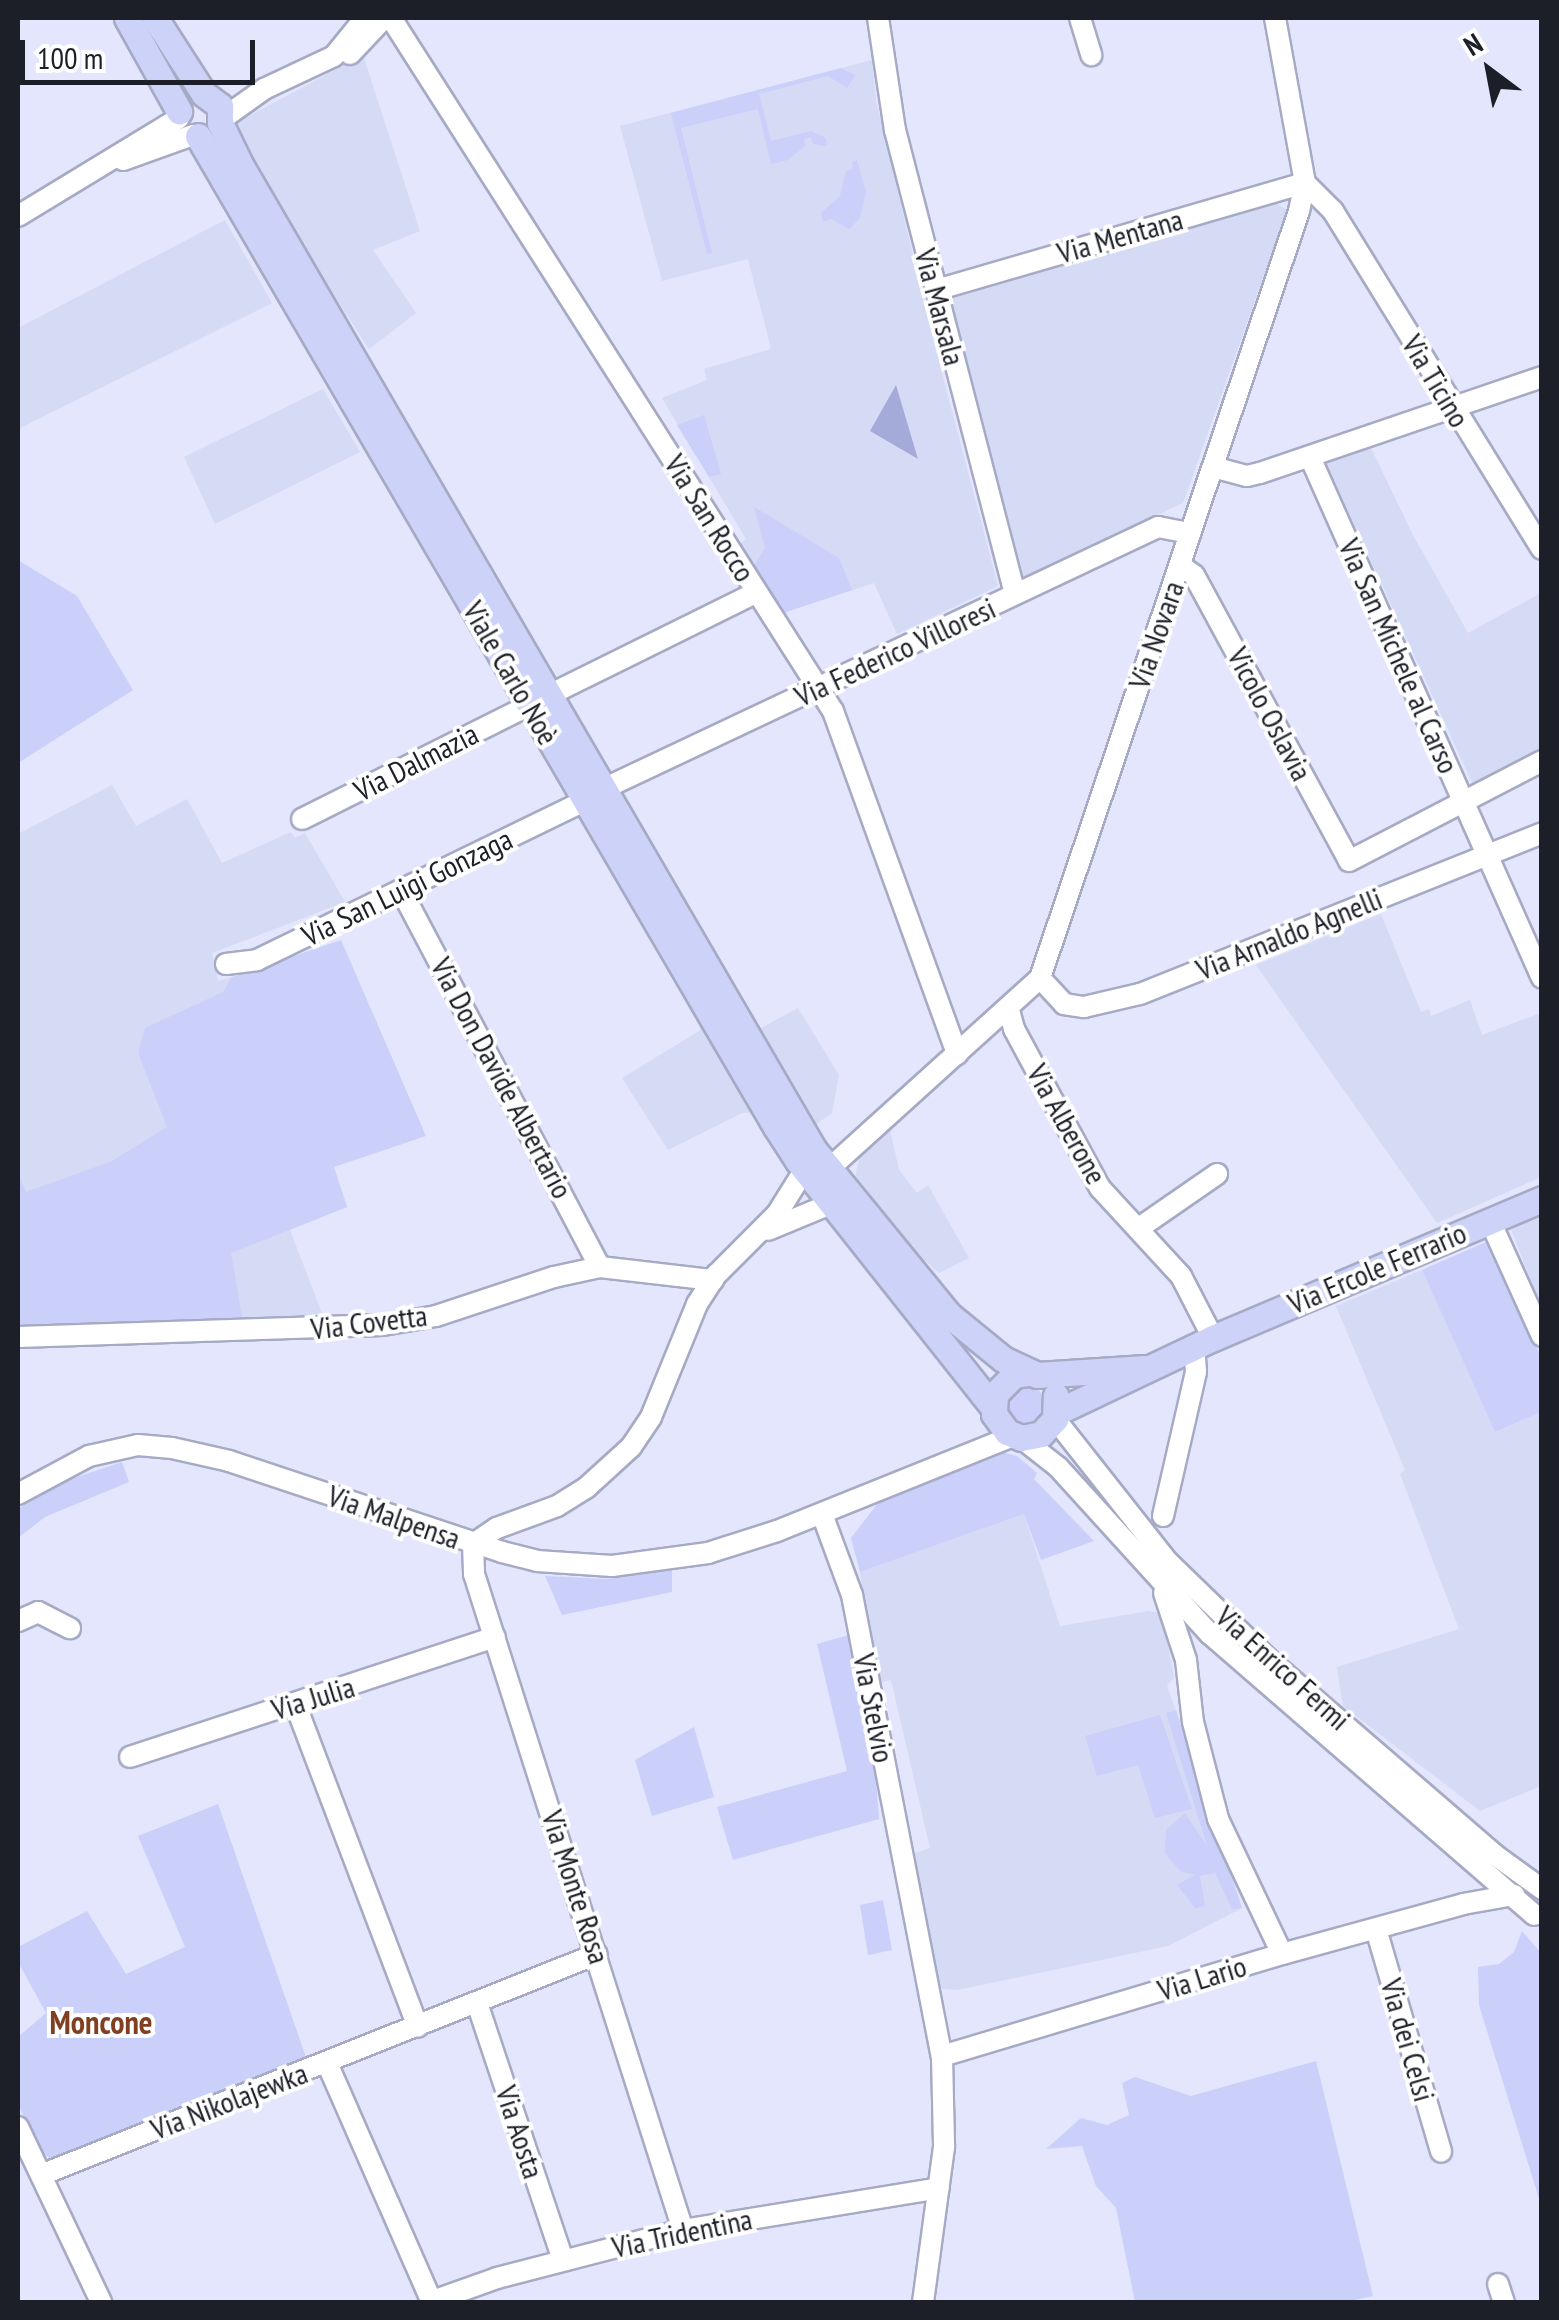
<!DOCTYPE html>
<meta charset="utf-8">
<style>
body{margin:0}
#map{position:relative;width:1559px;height:2320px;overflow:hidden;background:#e3e6fc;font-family:"PT Sans Narrow",sans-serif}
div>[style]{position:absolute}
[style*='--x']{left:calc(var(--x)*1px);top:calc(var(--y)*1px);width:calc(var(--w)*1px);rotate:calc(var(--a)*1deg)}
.built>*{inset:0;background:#d5daf5}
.green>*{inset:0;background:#cad0fa}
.round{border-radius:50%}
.water>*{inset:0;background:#a5abd9}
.roads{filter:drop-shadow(2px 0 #a6aac4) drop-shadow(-2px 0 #a6aac4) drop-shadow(0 2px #a6aac4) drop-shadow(0 -2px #a6aac4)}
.minor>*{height:20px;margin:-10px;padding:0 10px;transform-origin:10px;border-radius:10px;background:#fff}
.major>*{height:25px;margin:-12.5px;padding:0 12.5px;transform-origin:12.5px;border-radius:12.5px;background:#cdd2f8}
span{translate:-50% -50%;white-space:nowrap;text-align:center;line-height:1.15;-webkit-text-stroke:8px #fff;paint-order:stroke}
.street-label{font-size:30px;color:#1d1f28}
.neighbourhood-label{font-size:32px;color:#813f22;font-weight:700}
.frame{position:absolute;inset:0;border:20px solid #1d1f28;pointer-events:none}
.north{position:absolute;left:1439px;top:20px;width:100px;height:100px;-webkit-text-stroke:8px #fff;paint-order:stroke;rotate:328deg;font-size:28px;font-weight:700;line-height:40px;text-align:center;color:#1d1f28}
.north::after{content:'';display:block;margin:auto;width:35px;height:45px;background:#1d1f28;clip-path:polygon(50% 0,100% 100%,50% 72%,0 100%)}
.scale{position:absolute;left:20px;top:40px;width:235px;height:45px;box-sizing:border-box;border:5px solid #1d1f28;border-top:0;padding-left:12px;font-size:30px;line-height:35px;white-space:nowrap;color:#1d1f28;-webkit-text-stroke:8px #fff;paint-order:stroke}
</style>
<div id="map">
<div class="built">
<i style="clip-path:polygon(363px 55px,420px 231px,373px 250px,416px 313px,369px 349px,231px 136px,236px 123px)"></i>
<i style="clip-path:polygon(872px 60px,876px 100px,932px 335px,998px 586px,897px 634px,874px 583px,780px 614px,738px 545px,746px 539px,662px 398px,707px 380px,704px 369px,771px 349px,748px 259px,662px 281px,620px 126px)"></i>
<i style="clip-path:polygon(1274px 202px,1287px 210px,1183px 503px,1021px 579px,947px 297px)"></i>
<i style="clip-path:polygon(225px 220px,272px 303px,18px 429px,18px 328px)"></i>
<i style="clip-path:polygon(323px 389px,360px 452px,215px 524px,184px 457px)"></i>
<i style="clip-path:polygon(1370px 446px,1413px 535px,1468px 633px,1541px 593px,1541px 752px,1474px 787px,1326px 462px)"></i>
<i style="clip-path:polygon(112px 785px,136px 826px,187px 799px,222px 863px,291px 832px,295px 838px,305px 833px,345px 902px,212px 953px,218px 981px,265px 968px,347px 1207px,290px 1230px,325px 1321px,18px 1327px,18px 834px)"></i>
<i style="clip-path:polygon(1381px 914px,1421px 1012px,1429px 1009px,1431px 1016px,1470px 1000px,1482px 1035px,1541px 1013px,1541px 1177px,1437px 1223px,1256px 965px)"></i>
<i style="clip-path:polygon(798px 1008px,839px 1075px,832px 1113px,811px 1128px,748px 1025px,761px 1028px)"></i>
<i style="clip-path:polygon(705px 1023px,756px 1112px,742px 1113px,668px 1150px,622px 1078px,699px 1031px)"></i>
<i style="clip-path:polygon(890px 1129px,899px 1170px,917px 1193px,928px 1185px,969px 1258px,939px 1273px,911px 1248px,854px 1181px,860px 1155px)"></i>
<i style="clip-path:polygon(1541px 1210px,1541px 1307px,1509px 1224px)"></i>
<i style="clip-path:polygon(1422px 1270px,1495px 1432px,1541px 1412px,1541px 1786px,1480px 1811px,1343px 1706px,1337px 1667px,1459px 1629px,1400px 1474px,1405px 1470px,1336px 1306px)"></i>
<i style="clip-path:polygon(1024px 1514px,1060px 1626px,1149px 1611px,1162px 1614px,1174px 1678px,1167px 1685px,1242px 1908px,1168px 1946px,957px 1990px,934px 1988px,908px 1856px,930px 1848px,891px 1680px,881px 1682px,872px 1651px,860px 1572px)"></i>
</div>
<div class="green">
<i style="clip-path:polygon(841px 68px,855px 75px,847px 88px,828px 76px,759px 94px,771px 141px,811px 131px,826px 138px,827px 146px,813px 144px,811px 137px,804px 139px,805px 146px,788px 160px,771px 164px,758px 109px,681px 128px,712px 253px,707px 254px,671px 113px)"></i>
<i style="clip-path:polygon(857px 160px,866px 192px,860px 218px,849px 229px,831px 219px,823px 222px,821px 213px,840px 196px,846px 171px,853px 169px,852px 162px)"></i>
<i style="clip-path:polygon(704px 415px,721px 474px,709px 477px,677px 425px)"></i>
<i style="clip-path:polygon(754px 507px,839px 558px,852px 590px,780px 614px,752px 569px,765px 548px)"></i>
<i style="clip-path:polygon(18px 560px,77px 596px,133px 690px,18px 763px)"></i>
<i style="clip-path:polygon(341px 940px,426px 1136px,334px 1167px,347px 1207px,231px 1253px,243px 1323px,18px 1327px,18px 1175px,26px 1192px,112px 1161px,167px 1127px,138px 1053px,145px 1028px,223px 992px,232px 977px)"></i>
<i style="clip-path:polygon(1488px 1241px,1542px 1359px,1541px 1412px,1495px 1432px,1422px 1270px)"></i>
<i class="round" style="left:1006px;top:1386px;width:40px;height:40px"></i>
<i style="clip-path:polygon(994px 1450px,1017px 1456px,1037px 1473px,1034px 1479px,1094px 1541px,1041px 1560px,1024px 1514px,860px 1572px,851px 1538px,881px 1499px)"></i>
<i style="clip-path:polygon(122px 1462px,129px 1482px,45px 1517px,18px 1538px,18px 1509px,65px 1481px)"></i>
<i style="clip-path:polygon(672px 1570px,672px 1592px,562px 1615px,545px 1576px,606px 1579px)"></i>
<i style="clip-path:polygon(849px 1635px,875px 1765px,879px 1819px,733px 1860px,717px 1807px,847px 1771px,817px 1644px)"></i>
<i style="clip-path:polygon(1176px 1710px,1242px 1908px,1232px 1909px,1215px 1873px,1200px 1876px,1205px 1906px,1195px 1908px,1177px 1885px,1195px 1875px,1180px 1871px,1165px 1853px,1166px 1830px,1185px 1813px,1207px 1846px,1166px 1713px)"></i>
<i style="clip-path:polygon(1160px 1715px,1192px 1809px,1155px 1818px,1138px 1765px,1097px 1776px,1085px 1736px)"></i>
<i style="clip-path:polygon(694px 1727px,714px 1797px,652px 1816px,635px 1760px)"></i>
<i style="clip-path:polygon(218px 1804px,309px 2066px,76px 2154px,51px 2159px,42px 2152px,18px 2105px,18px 2037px,46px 2013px,18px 1962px,18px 1947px,87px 1911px,126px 1974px,185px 1947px,138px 1836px)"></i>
<i style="clip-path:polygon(883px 1900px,892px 1950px,868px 1955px,860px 1905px)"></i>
<i style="clip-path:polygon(1522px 1931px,1541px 1953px,1541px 2205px,1479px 2005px,1478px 1967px,1499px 1964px,1514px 1952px)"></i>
<i style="clip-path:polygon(1316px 2061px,1373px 2296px,1345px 2302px,1135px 2302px,1116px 2208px,1096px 2186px,1082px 2146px,1046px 2149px,1081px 2118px,1107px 2125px,1129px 2115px,1122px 2083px,1135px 2077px,1191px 2096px)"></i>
</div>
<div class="water">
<i style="clip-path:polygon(896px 385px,918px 459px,870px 431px)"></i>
</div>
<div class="roads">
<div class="minor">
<i style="--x:391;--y:18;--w:822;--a:57.47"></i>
<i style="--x:833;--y:711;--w:365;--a:70.1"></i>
<i style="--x:878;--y:18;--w:113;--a:81.4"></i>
<i style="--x:895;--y:130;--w:479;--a:75.5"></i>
<i style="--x:1080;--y:18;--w:39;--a:73"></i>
<i style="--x:350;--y:54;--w:50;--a:-46.6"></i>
<i style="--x:222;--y:119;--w:52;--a:-35.5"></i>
<i style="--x:264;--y:89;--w:77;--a:-25.2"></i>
<i style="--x:334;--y:56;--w:49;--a:-50.8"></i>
<i style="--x:123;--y:160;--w:74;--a:-19.7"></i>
<i style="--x:18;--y:216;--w:188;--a:-31.3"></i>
<i style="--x:936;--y:290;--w:384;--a:-16.2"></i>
<i style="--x:1305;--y:183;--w:40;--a:45"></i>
<i style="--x:1333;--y:211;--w:397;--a:58.3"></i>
<i style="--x:1310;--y:457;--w:570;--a:66"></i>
<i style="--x:1213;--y:467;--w:35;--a:15"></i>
<i style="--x:1247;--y:476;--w:13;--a:-13"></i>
<i style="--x:1260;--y:473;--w:298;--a:-18.8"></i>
<i style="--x:1180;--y:565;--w:17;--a:36"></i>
<i style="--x:1194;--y:575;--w:325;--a:61.5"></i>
<i style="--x:1349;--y:861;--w:217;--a:-27.4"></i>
<i style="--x:547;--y:696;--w:234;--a:-26.3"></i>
<i style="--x:601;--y:790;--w:616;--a:-25.28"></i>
<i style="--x:1158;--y:527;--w:33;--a:11"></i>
<i style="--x:302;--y:819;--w:255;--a:-26.6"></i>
<i style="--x:401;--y:890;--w:426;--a:62.2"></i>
<i style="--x:226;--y:964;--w:31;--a:-7"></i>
<i style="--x:257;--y:960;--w:365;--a:-25.9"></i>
<i style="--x:1040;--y:978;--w:35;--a:47"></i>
<i style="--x:1064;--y:1004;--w:20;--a:9"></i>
<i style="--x:1084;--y:1007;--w:57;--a:-13.1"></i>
<i style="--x:1140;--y:994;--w:433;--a:-21.8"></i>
<i style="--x:1009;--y:1010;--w:20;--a:75"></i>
<i style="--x:1014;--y:1029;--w:181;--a:61.6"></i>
<i style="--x:1100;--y:1188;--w:120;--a:47.4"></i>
<i style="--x:1181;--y:1276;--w:70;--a:62.7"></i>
<i style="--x:831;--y:1167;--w:282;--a:-42.1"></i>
<i style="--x:1040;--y:978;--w:810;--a:-71.34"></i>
<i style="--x:1299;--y:211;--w:29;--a:-78"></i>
<i style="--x:1305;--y:183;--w:168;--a:-100.3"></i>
<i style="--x:1490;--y:1221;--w:126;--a:65.7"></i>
<i style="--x:1139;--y:1228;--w:95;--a:-34.7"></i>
<i style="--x:768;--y:1230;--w:70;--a:-22.6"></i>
<i style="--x:18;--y:1337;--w:365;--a:-1.9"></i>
<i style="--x:383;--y:1325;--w:54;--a:-9.6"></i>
<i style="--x:436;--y:1316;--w:124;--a:-18.3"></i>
<i style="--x:554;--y:1277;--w:47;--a:-12.3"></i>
<i style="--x:600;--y:1267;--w:114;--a:6.6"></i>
<i style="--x:1055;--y:1419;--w:182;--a:51.7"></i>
<i style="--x:1168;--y:1562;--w:139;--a:44.1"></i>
<i style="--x:1268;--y:1659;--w:300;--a:40.8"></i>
<i style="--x:1495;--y:1855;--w:58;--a:35.9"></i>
<i style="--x:1021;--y:1438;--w:47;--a:38.1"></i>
<i style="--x:1058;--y:1467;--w:226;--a:47.7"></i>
<i style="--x:1210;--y:1634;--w:429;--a:40.9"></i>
<i style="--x:18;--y:1494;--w:81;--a:-28.2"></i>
<i style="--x:89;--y:1456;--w:50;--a:-12.7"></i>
<i style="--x:138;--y:1445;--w:34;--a:5"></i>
<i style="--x:172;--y:1448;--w:58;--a:12.8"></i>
<i style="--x:229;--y:1461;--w:288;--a:18.4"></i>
<i style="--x:502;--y:1552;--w:36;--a:14"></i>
<i style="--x:537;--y:1561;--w:75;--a:3.8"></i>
<i style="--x:612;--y:1566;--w:97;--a:-7.7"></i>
<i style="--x:708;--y:1553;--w:72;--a:-17.7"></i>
<i style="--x:777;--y:1531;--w:254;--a:-21.9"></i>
<i style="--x:822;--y:1514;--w:86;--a:69.7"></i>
<i style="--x:852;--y:1595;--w:470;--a:79"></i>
<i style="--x:942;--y:2056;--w:91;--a:88.7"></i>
<i style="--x:944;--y:2147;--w:156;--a:97.7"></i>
<i style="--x:1163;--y:1516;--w:148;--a:-77.1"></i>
<i style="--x:1196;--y:1372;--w:26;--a:-94"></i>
<i style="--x:473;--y:1544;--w:30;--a:88"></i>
<i style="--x:474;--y:1574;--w:688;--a:72.33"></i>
<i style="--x:473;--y:1544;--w:29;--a:-34"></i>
<i style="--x:497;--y:1528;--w:64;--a:-20.1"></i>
<i style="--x:557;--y:1506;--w:34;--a:-32"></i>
<i style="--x:586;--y:1488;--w:61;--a:-42.3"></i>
<i style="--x:631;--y:1447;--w:36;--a:-56"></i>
<i style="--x:651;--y:1417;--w:122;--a:-67.8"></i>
<i style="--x:697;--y:1304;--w:35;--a:-57"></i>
<i style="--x:716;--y:1275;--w:86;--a:-45"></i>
<i style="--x:777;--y:1214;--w:53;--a:-58.1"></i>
<i style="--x:1164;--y:1593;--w:71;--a:71.8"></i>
<i style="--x:1186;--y:1660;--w:62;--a:83.6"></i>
<i style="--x:1193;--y:1722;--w:100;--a:75.5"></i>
<i style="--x:1218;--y:1819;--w:149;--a:64.6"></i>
<i style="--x:18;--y:1621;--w:22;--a:-24"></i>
<i style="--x:38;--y:1612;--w:36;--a:27"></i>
<i style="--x:296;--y:1706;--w:343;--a:69.2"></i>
<i style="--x:130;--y:1757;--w:384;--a:-18.2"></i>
<i style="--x:1376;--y:1929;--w:232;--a:73.7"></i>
<i style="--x:477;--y:2003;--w:271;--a:71.5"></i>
<i style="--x:942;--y:2056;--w:355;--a:-16.7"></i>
<i style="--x:1282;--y:1954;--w:188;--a:-15.4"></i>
<i style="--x:1463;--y:1904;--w:52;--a:-10"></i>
<i style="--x:327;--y:2063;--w:261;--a:66.3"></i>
<i style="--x:18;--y:2127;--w:194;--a:64.6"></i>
<i style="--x:41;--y:2175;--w:598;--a:-21.68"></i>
<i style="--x:1498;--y:2284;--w:19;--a:72"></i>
<i style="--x:430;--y:2302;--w:71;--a:-19.7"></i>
<i style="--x:497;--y:2278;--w:192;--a:-14.5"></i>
<i style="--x:683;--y:2230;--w:259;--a:-9.3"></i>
</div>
<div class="major">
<i style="--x:127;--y:18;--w:107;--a:60.8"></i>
<i style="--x:155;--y:18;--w:90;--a:57.2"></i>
<i style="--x:204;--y:94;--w:20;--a:37"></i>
<i style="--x:220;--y:106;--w:17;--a:90"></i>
<i style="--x:220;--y:123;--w:48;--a:64"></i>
<i style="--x:241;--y:166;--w:1139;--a:59.79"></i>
<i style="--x:814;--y:1150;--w:213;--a:50.7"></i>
<i style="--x:949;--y:1315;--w:70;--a:39.2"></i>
<i style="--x:1003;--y:1359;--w:38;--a:25"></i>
<i style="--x:1037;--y:1375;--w:108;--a:-3.7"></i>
<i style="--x:198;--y:136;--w:1147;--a:59.75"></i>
<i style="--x:776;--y:1127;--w:40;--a:57.1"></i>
<i style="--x:798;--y:1161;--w:314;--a:51.6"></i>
<i style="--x:1028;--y:1373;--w:14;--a:172"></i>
<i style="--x:1014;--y:1375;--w:27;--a:135"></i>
<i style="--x:995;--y:1394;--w:20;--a:93"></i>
<i style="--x:994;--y:1414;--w:22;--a:54"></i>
<i style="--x:1007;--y:1432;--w:15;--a:23"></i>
<i style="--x:1021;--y:1438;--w:20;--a:-11"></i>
<i style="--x:1041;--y:1434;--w:21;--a:-47"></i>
<i style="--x:1055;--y:1419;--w:23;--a:-88"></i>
<i style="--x:1057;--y:1412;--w:173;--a:-25.4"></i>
<i style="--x:1213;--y:1338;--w:357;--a:-22.9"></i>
</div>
</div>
<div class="street-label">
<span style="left:1120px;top:236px;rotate:-16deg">Via Mentana</span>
<span style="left:940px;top:307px;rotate:75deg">Via Marsala</span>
<span style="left:1436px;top:381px;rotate:59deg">Via Ticino</span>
<span style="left:710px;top:518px;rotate:58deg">Via San Rocco</span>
<span style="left:1156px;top:635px;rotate:-71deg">Via Novara</span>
<span style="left:895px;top:652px;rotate:-25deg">Via Federico Villoresi</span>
<span style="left:1399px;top:656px;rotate:66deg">Via San Michele al Carso</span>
<span style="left:511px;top:673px;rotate:60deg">Viale Carlo Noè</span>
<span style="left:1270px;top:714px;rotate:62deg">Vicolo Oslavia</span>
<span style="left:416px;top:762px;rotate:-27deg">Via Dalmazia</span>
<span style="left:407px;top:887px;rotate:-26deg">Via San Luigi Gonzaga</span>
<span style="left:1289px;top:934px;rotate:-22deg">Via Arnaldo Agnelli</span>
<span style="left:502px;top:1078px;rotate:62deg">Via Don Davide Albertario</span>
<span style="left:1067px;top:1124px;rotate:61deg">Via Alberone</span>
<span style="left:1377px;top:1268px;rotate:-23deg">Via Ercole Ferrario</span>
<span style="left:369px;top:1322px;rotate:-7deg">Via Covetta</span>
<span style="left:394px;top:1517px;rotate:19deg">Via Malpensa</span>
<span style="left:1283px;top:1668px;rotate:42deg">Via Enrico Fermi</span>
<span style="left:313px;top:1698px;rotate:-17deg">Via Julia</span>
<span style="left:874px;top:1708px;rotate:79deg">Via Stelvio</span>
<span style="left:576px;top:1887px;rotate:72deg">Via Monte Rosa</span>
<span style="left:1202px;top:1978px;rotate:-17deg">Via Lario</span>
<span style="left:1408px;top:2040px;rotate:74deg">Via dei Celsi</span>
<span style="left:229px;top:2101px;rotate:-21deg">Via Nikolajewka</span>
<span style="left:520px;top:2132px;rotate:72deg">Via Aosta</span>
<span style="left:682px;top:2233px;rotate:-12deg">Via Tridentina</span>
</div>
<div class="neighbourhood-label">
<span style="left:101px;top:2022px">Moncone</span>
</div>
<div class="frame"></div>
<div class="north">N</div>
<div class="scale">100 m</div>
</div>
